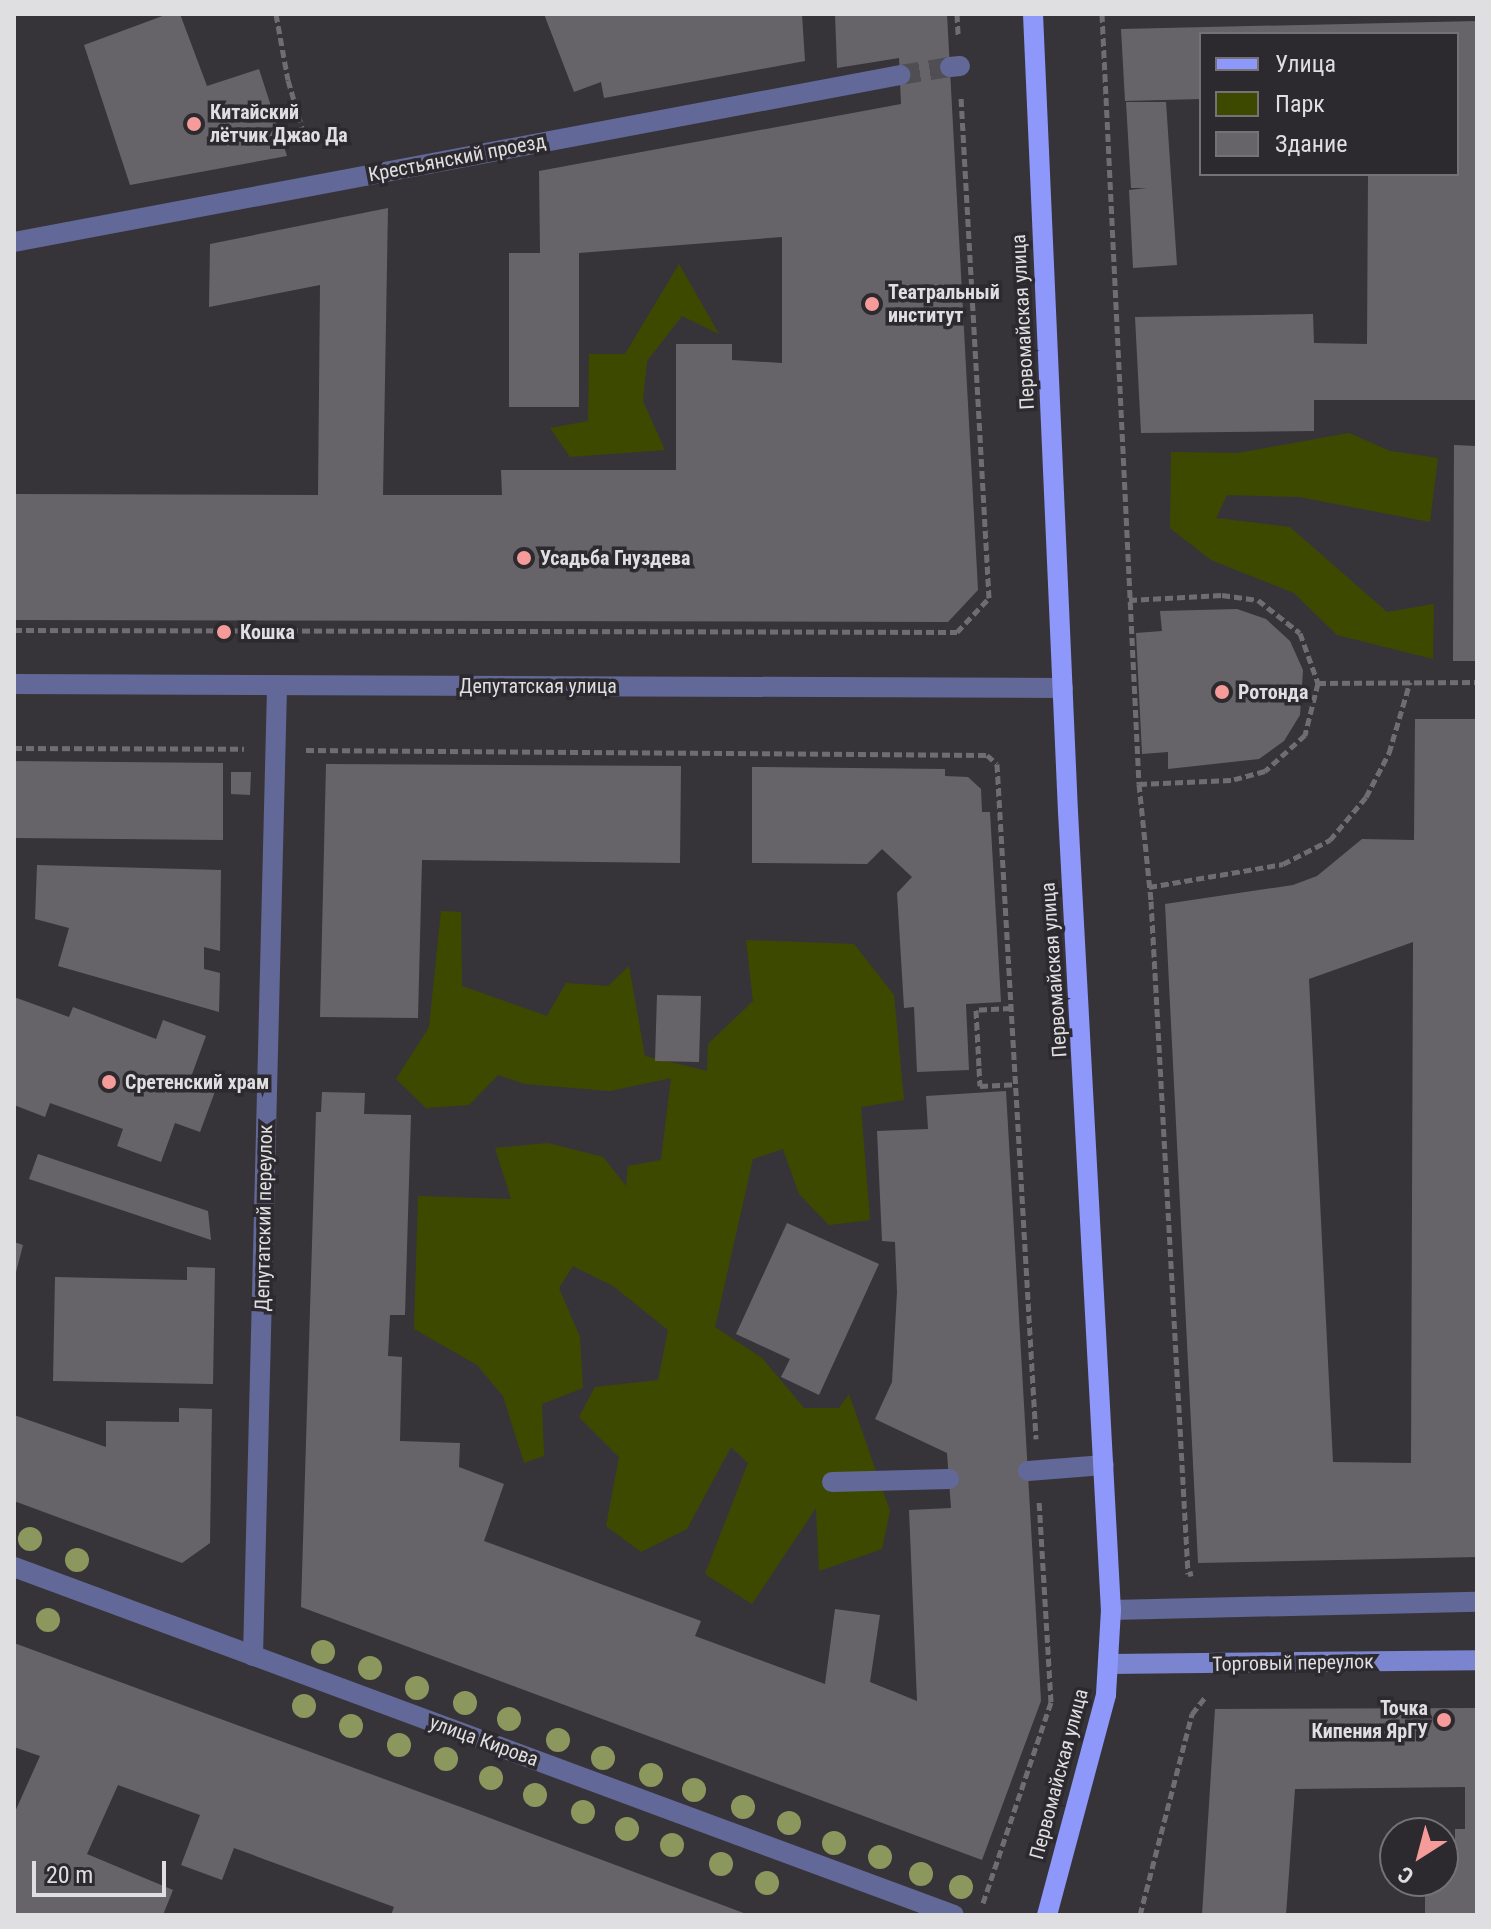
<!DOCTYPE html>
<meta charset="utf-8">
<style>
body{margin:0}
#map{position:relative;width:1491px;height:1929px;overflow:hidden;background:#373439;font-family:"Roboto Condensed",sans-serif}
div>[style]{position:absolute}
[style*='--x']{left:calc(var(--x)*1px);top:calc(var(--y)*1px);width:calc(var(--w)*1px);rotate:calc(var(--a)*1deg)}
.green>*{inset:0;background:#3e4900}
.building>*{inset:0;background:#676469}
.street-tunnel>*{height:20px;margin-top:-10px;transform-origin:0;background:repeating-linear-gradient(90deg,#504e52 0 20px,transparent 0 30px)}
.path>*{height:5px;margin-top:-2.5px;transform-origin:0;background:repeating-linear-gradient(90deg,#706d71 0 8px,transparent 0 12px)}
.lane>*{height:20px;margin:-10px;padding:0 10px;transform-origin:10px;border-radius:10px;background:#626998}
.street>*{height:20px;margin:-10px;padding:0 10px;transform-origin:10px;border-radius:10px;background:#626998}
.secondary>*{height:20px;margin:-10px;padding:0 10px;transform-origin:10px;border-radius:10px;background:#7a84cf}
.primary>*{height:20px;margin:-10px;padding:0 10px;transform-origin:10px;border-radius:10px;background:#8d98fa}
.trees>*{width:24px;height:24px;margin:-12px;border-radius:50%;background:#8c975e}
.dots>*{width:22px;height:22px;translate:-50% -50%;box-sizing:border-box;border:4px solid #2d2a2f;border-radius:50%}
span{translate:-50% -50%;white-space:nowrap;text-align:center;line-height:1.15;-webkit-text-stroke:7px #2d2a2f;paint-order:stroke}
.poi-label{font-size:20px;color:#dfdee0;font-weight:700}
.left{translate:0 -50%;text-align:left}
.right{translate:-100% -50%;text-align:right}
.street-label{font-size:20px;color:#dfdee0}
.frame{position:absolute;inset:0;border:16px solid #dfdee0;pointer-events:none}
.legend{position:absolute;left:1199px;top:32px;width:260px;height:144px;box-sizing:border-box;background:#2d2a2f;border:2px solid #747276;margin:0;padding:10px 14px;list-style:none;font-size:24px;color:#dfdee0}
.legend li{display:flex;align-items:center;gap:16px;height:40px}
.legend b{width:40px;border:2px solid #747276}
.north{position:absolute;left:1379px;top:1817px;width:80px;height:80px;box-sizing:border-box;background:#2d2a2f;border:2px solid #747276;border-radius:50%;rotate:216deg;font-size:22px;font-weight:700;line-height:32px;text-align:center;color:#dfdee0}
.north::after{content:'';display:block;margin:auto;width:28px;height:36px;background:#f59b9a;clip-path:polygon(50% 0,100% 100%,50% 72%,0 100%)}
.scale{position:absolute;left:32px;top:1861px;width:134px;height:36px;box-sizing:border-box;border:4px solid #dfdee0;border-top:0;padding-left:10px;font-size:24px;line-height:28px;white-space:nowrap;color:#dfdee0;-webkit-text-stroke:6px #2d2a2f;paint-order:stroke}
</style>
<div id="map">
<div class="green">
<i style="clip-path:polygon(679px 264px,719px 334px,682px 316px,647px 361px,643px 401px,665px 450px,570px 457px,550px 428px,588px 421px,589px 354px,625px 354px)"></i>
<i style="clip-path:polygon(1349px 433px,1390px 451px,1438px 458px,1430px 522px,1299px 497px,1227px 495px,1216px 518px,1290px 527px,1387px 612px,1434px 604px,1433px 659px,1337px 635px,1294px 593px,1211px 560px,1170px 528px,1171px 452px,1238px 453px)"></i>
<i style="clip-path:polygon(441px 911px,461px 912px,462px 986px,547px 1016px,566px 983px,608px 986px,629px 966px,645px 1056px,707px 1071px,708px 1044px,753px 1001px,746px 940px,854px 944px,894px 995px,904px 1100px,861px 1107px,870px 1220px,829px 1225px,799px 1194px,783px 1149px,753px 1159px,715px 1327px,762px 1358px,804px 1408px,839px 1408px,849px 1394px,890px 1511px,882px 1549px,819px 1571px,816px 1508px,752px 1604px,705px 1574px,748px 1463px,731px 1447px,687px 1529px,641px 1552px,606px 1526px,619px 1457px,579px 1417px,595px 1387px,658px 1380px,668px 1330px,613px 1286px,573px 1266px,559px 1288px,580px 1337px,583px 1388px,542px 1404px,544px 1456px,524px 1463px,503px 1396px,477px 1365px,414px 1329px,418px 1196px,511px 1199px,495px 1148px,548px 1143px,603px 1157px,626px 1186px,628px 1166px,661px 1160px,671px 1078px,610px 1091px,525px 1084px,498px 1075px,469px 1105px,426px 1108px,396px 1079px,429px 1027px)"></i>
</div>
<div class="building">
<i style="clip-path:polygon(168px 14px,180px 14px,207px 86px,259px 69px,287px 156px,130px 185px,84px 45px)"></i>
<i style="clip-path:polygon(544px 14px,802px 14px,805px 61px,604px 98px,601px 82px,574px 92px)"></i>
<i style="clip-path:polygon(835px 14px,947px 14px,978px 590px,948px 622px,14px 620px,14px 494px,318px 495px,320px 285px,209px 307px,210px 244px,388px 208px,383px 495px,502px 495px,501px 470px,676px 470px,676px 344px,732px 344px,732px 360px,782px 363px,782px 237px,579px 253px,579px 407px,509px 407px,509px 253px,540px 253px,539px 171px,901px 104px,899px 58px,837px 68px)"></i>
<i style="clip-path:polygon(1477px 21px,1477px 400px,1314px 400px,1314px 431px,1141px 433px,1135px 317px,1313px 314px,1314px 343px,1367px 344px,1368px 174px,1457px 174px,1457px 34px,1201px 34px,1201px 99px,1125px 101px,1121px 29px)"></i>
<i style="clip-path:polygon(1126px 102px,1166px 102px,1177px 265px,1133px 268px,1129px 190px,1147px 188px,1131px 188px)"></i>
<i style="clip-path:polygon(1454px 445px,1477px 446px,1477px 661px,1453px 661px)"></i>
<i style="clip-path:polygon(1237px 609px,1266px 619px,1290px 641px,1303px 670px,1300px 715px,1284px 741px,1259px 759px,1168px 769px,1168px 752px,1142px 754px,1136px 633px,1162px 631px,1160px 611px)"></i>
<i style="clip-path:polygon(evenodd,1415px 719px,1477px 719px,1477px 1557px,1198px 1563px,1165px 904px,1293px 885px,1317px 876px,1362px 839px,1414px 840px,1415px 719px,1413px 942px,1411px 1463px,1333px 1462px,1309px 979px,1413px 942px)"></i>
<i style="clip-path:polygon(14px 761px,223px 763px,223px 840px,14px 838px)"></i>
<i style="clip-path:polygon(326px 764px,681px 766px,680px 863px,422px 860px,418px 1018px,320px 1017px)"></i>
<i style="clip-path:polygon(752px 767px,945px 769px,945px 776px,968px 777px,981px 789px,982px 812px,990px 812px,1001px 1002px,966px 1004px,969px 1070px,917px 1072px,914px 1007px,904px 1008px,897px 893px,912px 877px,882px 849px,867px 864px,752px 863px)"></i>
<i style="clip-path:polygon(231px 772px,251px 772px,250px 795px,231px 794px)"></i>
<i style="clip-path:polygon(37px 865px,221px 870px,220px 951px,204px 947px,204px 969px,220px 973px,219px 1012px,58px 966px,69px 928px,35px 919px)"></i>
<i style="clip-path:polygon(657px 995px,701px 996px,699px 1062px,655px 1061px)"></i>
<i style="clip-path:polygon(14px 997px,69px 1017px,73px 1007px,156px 1039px,163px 1020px,206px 1036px,191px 1077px,217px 1086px,200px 1132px,175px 1123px,161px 1162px,117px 1146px,123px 1129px,50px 1103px,45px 1117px,14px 1105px)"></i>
<i style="clip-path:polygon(1006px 1091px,1041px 1701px,982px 1860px,301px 1607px,316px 1112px,321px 1112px,322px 1092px,365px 1093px,364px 1114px,411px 1115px,405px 1315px,390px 1315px,388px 1356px,402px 1357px,400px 1441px,460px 1443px,459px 1467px,504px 1484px,484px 1541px,701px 1621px,695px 1636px,825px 1684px,835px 1609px,880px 1615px,870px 1682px,917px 1701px,909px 1510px,951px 1508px,947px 1453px,875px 1419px,892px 1382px,897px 1292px,895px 1242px,882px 1241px,877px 1131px,928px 1129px,926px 1096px)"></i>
<i style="clip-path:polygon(38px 1154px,208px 1211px,211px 1240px,29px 1179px)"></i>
<i style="clip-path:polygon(787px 1223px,879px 1264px,819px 1395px,781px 1377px,790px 1359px,736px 1334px)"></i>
<i style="clip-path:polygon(14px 1242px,23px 1245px,15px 1276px,14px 1276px)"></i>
<i style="clip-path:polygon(187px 1267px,215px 1268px,213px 1384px,53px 1381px,55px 1277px,187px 1280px)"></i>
<i style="clip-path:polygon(179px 1408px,212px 1409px,210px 1543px,182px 1563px,14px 1501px,14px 1415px,106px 1447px,106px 1421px,179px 1422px)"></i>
<i style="clip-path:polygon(14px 1643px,466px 1809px,749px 1915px,391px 1915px,394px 1907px,234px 1848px,222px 1880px,181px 1865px,200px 1815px,118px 1785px,87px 1854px,173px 1890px,163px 1915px,14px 1915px,14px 1814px,40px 1756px,14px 1747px)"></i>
<i style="clip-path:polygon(1477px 1708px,1477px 1915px,1425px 1915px,1425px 1881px,1443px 1881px,1443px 1860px,1455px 1860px,1455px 1829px,1465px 1829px,1465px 1787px,1295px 1789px,1286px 1915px,1202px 1915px,1215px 1709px)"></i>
</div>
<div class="street-tunnel">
<i style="--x:900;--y:75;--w:51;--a:-9.1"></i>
</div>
<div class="path">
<i style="--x:276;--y:14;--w:67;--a:79.7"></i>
<i style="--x:288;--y:80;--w:64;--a:73.6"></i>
<i style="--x:957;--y:14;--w:21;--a:87"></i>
<i style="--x:1102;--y:14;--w:771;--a:87.25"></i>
<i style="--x:1139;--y:784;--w:118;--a:84.1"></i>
<i style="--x:1151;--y:901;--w:674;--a:86.85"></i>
<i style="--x:1188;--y:1574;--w:5;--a:-11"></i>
<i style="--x:1129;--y:600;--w:93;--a:-3.1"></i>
<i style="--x:1222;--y:595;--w:36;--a:8"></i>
<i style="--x:1258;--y:600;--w:53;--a:38.2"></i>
<i style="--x:1300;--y:633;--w:53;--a:70.2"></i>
<i style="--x:1318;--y:683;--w:54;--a:104"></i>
<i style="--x:1305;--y:735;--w:54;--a:138"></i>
<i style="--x:1265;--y:771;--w:35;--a:165"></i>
<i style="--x:1231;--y:780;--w:92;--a:177.5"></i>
<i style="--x:14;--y:630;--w:943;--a:0.12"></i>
<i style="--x:957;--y:632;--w:47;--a:-46.7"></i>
<i style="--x:989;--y:598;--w:502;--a:-93.2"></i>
<i style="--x:1318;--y:683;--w:159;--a:-0.4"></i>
<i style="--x:14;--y:748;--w:230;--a:0.2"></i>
<i style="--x:306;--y:750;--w:681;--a:0.42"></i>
<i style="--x:987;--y:755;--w:13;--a:42"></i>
<i style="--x:997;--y:764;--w:676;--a:86.69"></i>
<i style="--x:1149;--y:887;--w:136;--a:-9.7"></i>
<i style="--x:1283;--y:864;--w:53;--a:-27.1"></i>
<i style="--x:1330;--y:840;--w:56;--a:-50.1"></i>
<i style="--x:1366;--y:797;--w:50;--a:-62.4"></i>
<i style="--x:1389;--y:753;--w:74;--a:-73.5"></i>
<i style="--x:1011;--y:1008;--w:35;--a:177"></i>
<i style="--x:976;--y:1010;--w:58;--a:87"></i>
<i style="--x:979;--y:1068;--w:18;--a:87"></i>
<i style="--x:980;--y:1086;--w:35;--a:-3"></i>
<i style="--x:983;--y:1903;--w:212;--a:-71.3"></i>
<i style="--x:1051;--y:1702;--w:202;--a:-93.4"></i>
<i style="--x:1140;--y:1915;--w:208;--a:-75.5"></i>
<i style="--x:1192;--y:1714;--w:23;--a:-52"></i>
</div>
<div class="lane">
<i style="--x:1028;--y:1471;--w:76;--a:-4.5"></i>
<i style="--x:832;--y:1482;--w:117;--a:-1.5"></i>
</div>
<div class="street">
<i style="--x:950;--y:67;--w:10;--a:-6"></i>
<i style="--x:14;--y:242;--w:902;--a:-10.67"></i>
<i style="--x:14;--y:684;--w:1049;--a:0.22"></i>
<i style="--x:14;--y:1567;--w:1002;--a:20.32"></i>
<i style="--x:1111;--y:1610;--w:366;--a:-1.3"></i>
<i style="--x:253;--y:1656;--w:971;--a:-88.58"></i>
</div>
<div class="secondary">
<i style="--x:1109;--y:1664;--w:368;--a:-0.6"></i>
</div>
<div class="primary">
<i style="--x:1033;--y:14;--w:799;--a:87.49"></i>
<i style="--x:1068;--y:812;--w:799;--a:86.92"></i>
<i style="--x:1111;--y:1610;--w:85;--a:93.4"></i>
<i style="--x:1106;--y:1695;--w:228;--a:105"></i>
</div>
<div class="trees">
<i style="left:30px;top:1539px"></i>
<i style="left:77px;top:1560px"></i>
<i style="left:48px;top:1620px"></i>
<i style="left:323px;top:1652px"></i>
<i style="left:370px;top:1668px"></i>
<i style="left:417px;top:1688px"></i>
<i style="left:465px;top:1703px"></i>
<i style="left:304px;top:1706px"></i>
<i style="left:509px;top:1719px"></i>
<i style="left:351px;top:1726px"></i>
<i style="left:558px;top:1740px"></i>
<i style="left:399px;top:1745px"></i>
<i style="left:603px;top:1758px"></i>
<i style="left:446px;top:1759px"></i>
<i style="left:651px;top:1775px"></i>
<i style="left:491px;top:1778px"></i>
<i style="left:694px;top:1790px"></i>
<i style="left:535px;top:1795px"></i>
<i style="left:743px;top:1807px"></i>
<i style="left:583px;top:1812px"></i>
<i style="left:789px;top:1823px"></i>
<i style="left:627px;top:1829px"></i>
<i style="left:834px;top:1843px"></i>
<i style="left:672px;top:1845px"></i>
<i style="left:880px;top:1857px"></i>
<i style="left:721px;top:1864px"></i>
<i style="left:921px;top:1874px"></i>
<i style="left:767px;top:1883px"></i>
<i style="left:961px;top:1887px"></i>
</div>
<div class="dots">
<i style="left:194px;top:124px;background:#f59b9a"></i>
<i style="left:872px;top:304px;background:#f59b9a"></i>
<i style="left:524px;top:558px;background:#f59b9a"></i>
<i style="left:224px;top:632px;background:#f59b9a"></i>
<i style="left:1222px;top:692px;background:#f59b9a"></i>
<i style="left:109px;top:1082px;background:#f59b9a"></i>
<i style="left:1444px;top:1720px;background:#f59b9a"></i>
</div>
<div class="poi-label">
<span class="left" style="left:210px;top:124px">Китайский<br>лётчик Джао Да</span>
<span class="left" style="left:888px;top:304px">Театральный<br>институт</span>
<span class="left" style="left:540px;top:558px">Усадьба Гнуздева</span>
<span class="left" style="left:240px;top:632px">Кошка</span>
<span class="left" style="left:1238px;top:692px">Ротонда</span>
<span class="left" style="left:125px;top:1082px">Сретенский храм</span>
<span class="right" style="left:1428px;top:1720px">Точка<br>Кипения ЯрГУ</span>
</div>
<div class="street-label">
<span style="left:457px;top:158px;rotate:-11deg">Крестьянский проезд</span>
<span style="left:1023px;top:322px;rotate:-93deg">Первомайская улица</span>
<span style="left:538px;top:686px">Депутатская улица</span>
<span style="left:1054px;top:970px;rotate:-94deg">Первомайская улица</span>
<span style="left:264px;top:1218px;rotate:-89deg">Депутатский переулок</span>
<span style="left:1293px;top:1663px;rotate:-1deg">Торговый переулок</span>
<span style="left:484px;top:1741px;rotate:20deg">улица Кирова</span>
<span style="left:1059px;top:1774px;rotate:-75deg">Первомайская улица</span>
</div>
<div class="frame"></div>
<ul class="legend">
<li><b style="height:10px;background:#8d98fa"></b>Улица</li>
<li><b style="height:22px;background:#3e4900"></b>Парк</li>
<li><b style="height:22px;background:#676469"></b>Здание</li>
</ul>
<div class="north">С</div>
<div class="scale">20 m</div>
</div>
